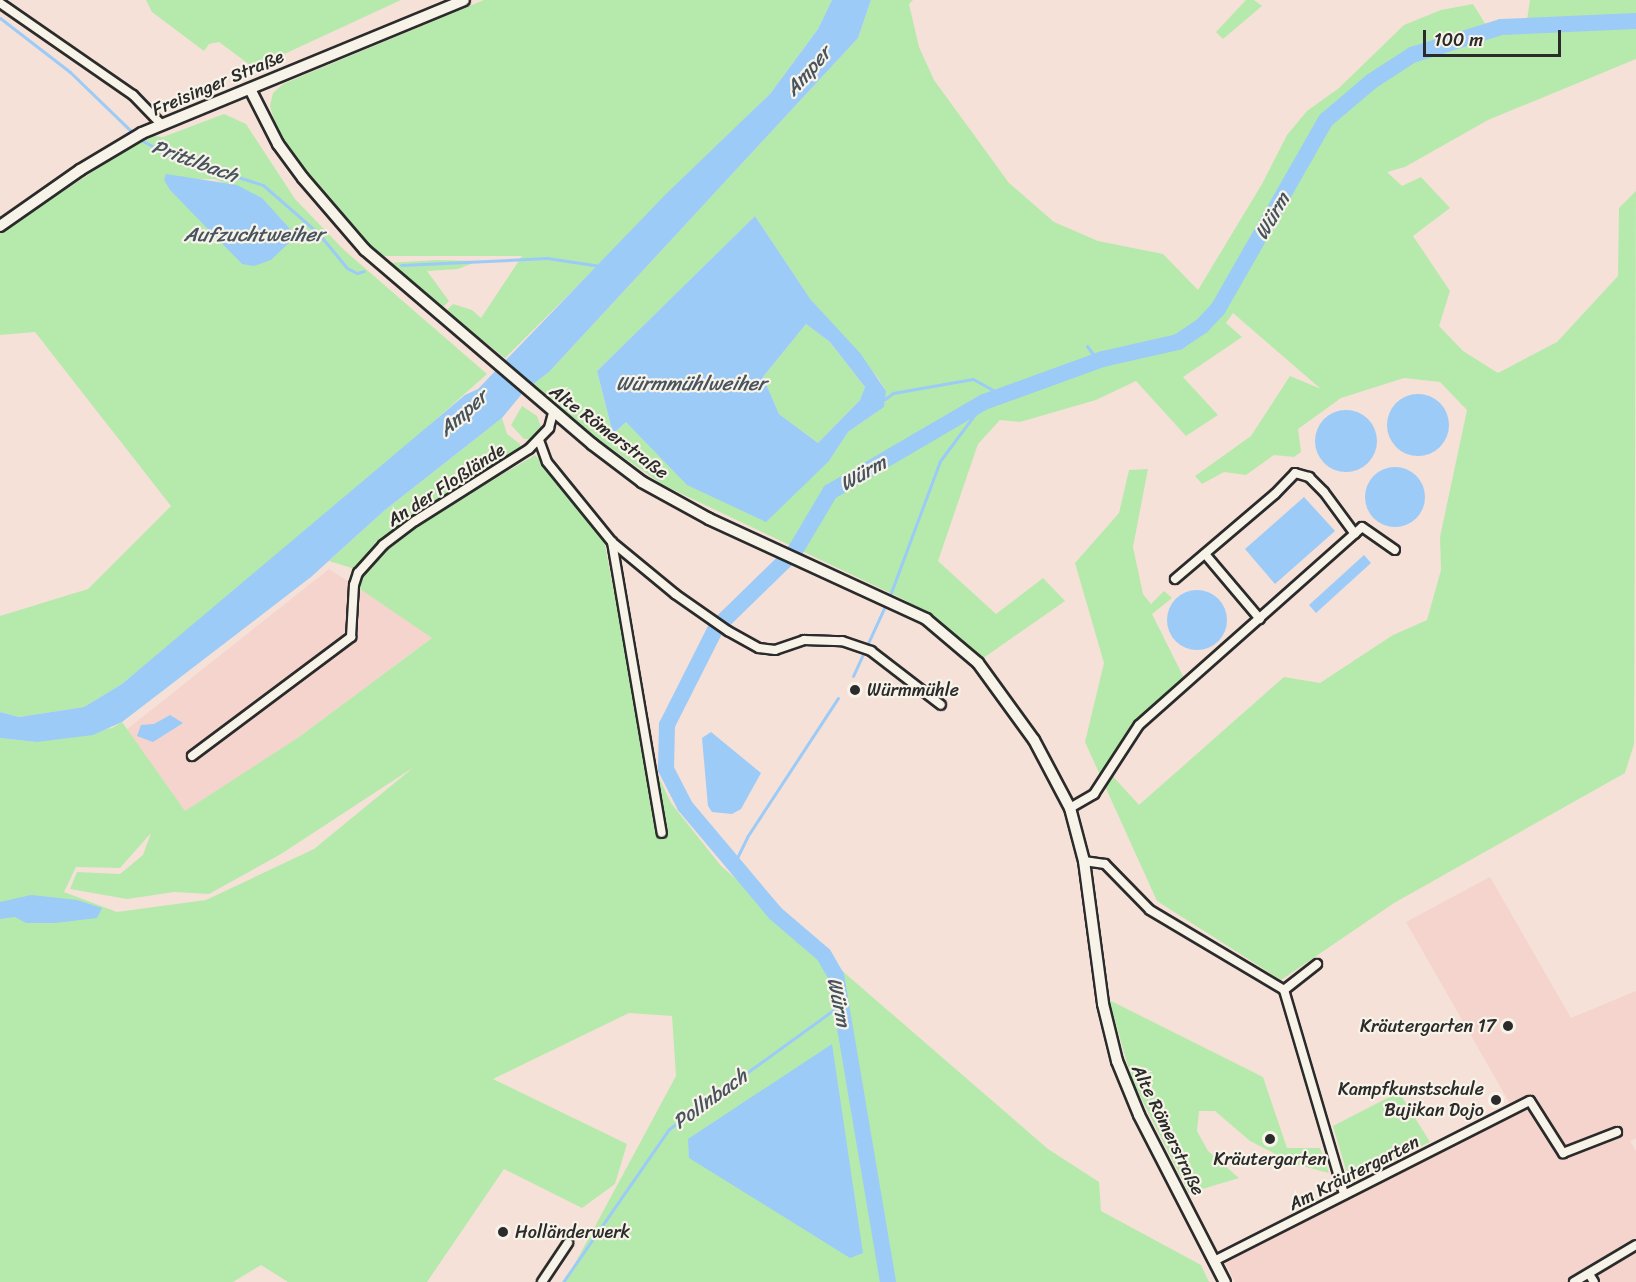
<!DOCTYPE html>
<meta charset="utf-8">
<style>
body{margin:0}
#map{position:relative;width:1636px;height:1282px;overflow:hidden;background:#f5e1d8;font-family:Sriracha,sans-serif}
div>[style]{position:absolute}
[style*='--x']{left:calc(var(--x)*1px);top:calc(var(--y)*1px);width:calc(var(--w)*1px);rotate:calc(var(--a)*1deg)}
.built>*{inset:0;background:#f4d4cc}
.green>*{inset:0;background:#b6eaac}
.water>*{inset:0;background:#9ccbf7}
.round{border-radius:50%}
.stream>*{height:3px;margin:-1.5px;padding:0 1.5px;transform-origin:1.5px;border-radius:1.5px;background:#9ccbf7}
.river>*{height:16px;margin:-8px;padding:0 8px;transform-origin:8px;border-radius:8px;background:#9ccbf7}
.roads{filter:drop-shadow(2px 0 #2b2b2b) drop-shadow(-2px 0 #2b2b2b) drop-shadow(0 2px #2b2b2b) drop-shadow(0 -2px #2b2b2b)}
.minor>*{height:8px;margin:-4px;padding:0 4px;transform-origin:4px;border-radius:4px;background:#f7f3e8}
.secondary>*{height:10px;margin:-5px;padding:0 5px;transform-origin:5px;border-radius:5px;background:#f7f3e8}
.dots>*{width:16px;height:16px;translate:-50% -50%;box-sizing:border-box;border:3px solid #f7f3e8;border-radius:50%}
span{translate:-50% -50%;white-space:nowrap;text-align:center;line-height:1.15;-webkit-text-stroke:4.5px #f7f3e8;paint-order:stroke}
.street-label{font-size:18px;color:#2b2b2b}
.poi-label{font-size:18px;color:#2b2b2b}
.left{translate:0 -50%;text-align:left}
.right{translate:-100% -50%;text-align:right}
.water-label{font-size:20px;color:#47535e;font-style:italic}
.scale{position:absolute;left:1423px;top:30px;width:138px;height:27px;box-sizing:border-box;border:3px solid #2b2b2b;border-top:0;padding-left:8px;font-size:18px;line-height:21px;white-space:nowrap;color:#2b2b2b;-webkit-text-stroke:4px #f7f3e8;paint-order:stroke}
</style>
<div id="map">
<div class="built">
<i style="clip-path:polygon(329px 569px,433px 637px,299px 737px,185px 812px,126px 730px)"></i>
<i style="clip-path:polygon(1490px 877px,1571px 1018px,1636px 991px,1636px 1138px,1630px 1141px,1636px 1151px,1636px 1282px,1235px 1282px,1222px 1257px,1513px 1109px,1406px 922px)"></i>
</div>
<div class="green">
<i style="clip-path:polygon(146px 0,401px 0,254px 68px,219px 42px,209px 44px,204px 51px,152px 12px)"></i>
<i style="clip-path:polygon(484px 0,832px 0,818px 29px,770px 94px,505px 358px,446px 311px,453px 304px,472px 310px,481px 318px,522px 256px,381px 256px,340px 215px,297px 161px,276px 127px,270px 106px,273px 93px,283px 84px)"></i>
<i style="clip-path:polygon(evenodd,871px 0,913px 0,909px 4px,919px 47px,934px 80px,1009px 183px,1054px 222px,1098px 241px,1163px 254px,1198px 290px,1262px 184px,1287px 135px,1307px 111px,1339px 88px,1404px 25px,1441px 10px,1473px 4px,1489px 30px,1526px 27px,1530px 0,1636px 0,1636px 59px,1488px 120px,1405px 167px,1387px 172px,1402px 186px,1421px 177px,1450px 208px,1413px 236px,1450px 291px,1439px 326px,1463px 351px,1498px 373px,1557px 342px,1618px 276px,1619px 208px,1636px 191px,1634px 744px,1625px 773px,1394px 903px,1281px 980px,1157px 901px,1085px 742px,1104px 663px,1075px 563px,1119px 513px,1129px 470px,1148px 469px,1133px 547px,1143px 594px,1151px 604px,1164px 591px,1172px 598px,1152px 614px,1185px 680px,1139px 725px,1109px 772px,1139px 805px,1284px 677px,1320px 683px,1393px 635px,1427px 620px,1441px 570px,1440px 537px,1467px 410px,1440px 382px,1404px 378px,1341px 398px,1298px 429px,1301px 452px,1294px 457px,1274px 455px,1246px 475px,1224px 472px,1202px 484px,1195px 476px,1251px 436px,1290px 376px,1321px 389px,1233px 313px,1226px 323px,1242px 337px,1183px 377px,1218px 415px,1186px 436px,1136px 381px,1096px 400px,1020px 422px,1000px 420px,978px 444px,938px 561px,996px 614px,1043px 578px,1065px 601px,982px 659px,905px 600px,663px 485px,576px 424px,533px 383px,549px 372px,858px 38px,871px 0,755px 216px,811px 300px,878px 378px,886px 391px,877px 412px,848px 432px,829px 461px,653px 446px,626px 422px,613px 434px,597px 371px,755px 216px)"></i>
<i style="clip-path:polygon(1246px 0,1254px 0,1262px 6px,1223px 39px,1216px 32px)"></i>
<i style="clip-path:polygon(evenodd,224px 114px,246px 124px,295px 199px,344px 250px,487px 374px,360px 487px,122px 684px,84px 707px,19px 717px,0 712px,0 616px,88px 589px,171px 506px,35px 332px,0 335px,0 233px,127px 149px,153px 136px,163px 137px,224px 114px,214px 179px,262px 198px,242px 264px,164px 180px,214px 179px)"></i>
<i style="clip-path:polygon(438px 260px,478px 261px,458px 269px,427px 271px,449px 301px,442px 308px,386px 263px)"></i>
<i style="clip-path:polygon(806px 324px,830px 342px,865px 387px,860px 400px,818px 443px,779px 414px,763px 377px)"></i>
<i style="clip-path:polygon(522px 406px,537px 416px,541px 427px,530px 439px,524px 439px,511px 425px)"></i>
<i style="clip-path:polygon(502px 418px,507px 434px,520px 444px,520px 450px,411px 517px,379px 541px,355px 569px,329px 561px,385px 510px)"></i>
<i style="clip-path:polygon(evenodd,535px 455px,603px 535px,643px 744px,671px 803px,721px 866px,1048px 1149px,1099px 1182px,1101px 1211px,1201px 1265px,1209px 1282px,565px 1282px,676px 1076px,672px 1016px,629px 1013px,493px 1079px,627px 1144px,615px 1184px,582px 1208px,504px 1169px,427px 1282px,288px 1282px,261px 1265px,233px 1282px,0 1282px,0 738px,37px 742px,112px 728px,122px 722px,185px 811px,299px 737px,432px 638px,357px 587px,363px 575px,386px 548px,418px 524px,535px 455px,414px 767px,314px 849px,206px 900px,117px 912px,64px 892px,76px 867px,120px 868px,151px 833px,143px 855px,120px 874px,77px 872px,70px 889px,127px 899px,174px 892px,209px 894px,281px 854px,414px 767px)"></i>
<i style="clip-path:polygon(1109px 1000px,1263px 1077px,1287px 1148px,1320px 1148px,1329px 1173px,1295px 1164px,1250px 1141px,1215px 1111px,1199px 1111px,1197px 1131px,1208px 1151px,1239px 1178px,1189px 1193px,1132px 1080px)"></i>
<i style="clip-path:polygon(1399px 1092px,1430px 1142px,1349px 1180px,1333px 1126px)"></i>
</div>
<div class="water">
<i style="clip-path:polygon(832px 0,871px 0,858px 38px,549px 372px,525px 390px,502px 418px,385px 510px,311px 577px,122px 722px,93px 735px,37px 742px,0 738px,0 712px,19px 717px,84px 707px,122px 684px,465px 395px,478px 389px,666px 194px,770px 94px,818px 29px)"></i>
<i style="clip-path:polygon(166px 174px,237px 185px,262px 198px,291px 230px,292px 240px,271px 260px,254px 266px,242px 264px,170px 190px,164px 180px)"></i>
<i style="clip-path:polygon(evenodd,755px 216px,811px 300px,860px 353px,886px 391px,884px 407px,848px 432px,829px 461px,766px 522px,687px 485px,626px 422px,613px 434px,597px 371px,755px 216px,806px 324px,830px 342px,865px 387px,860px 400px,818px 443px,779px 414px,763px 377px,806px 324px)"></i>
<i class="round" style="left:1387px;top:394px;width:62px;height:62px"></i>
<i class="round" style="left:1315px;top:410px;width:62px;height:62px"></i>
<i class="round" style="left:1365px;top:467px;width:60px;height:60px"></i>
<i style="clip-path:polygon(1304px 497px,1335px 531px,1275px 584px,1245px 549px)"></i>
<i style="clip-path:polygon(1364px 555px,1371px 563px,1316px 613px,1309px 605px)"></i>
<i class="round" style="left:1167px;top:590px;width:60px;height:60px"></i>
<i style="clip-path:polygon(170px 715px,183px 723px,153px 742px,137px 736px,141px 725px,154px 724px)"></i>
<i style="clip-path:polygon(711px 732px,761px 773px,741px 809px,732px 814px,712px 812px,708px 806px,702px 738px)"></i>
<i style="clip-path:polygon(31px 895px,77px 900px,102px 908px,97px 918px,55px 923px,26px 923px,15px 917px,0 919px,0 902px)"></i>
<i style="clip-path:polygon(832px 1044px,863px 1253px,850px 1258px,689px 1158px,688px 1139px)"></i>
</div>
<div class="stream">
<i style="--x:0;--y:18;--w:88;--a:37.6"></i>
<i style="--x:70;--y:72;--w:89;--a:44.1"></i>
<i style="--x:139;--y:139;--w:36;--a:28"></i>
<i style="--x:171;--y:156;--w:96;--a:17.5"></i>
<i style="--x:263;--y:185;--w:74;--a:41.2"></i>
<i style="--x:319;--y:234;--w:44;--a:50.5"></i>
<i style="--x:347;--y:268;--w:11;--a:27"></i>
<i style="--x:357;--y:273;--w:7;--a:-16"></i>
<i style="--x:401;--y:265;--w:146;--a:-2.7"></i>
<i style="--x:547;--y:258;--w:54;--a:8.6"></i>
<i style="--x:1087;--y:346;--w:19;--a:54"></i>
<i style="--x:885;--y:399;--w:10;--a:-37"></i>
<i style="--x:893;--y:393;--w:81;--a:-9.9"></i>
<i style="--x:973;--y:379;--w:33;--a:29"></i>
<i style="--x:889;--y:598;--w:146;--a:-69.6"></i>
<i style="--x:940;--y:461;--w:74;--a:-53.3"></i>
<i style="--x:853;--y:676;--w:79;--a:-65.4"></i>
<i style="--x:734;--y:864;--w:30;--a:-64"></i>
<i style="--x:747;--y:837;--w:166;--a:-56.8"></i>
<i style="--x:563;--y:1282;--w:186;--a:-55.3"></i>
<i style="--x:669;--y:1129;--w:215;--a:-35.9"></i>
</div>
<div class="river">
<i style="--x:888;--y:1282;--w:310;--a:-99.6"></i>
<i style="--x:836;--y:976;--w:24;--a:-120"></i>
<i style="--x:824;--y:955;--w:65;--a:-139.4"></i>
<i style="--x:775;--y:913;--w:140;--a:-130.1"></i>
<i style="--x:685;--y:806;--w:42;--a:-117.2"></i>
<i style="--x:666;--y:769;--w:44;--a:-88.7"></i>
<i style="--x:667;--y:725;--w:109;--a:-63.2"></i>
<i style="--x:716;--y:628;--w:110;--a:-44.3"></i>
<i style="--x:795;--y:551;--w:69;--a:-59.3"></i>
<i style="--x:830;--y:492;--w:178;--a:-30.3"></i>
<i style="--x:984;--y:402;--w:127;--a:-19.9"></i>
<i style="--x:1103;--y:359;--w:77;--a:-12.8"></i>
<i style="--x:1178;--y:342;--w:29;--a:-34"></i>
<i style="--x:1202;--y:326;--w:23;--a:-47"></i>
<i style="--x:1218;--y:309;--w:218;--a:-60.3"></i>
<i style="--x:1326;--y:120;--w:60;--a:-40.3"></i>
<i style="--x:1372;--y:81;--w:48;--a:-33"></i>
<i style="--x:1412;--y:55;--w:93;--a:-17.5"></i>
<i style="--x:1501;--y:27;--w:135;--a:-2.5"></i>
</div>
<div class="roads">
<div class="minor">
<i style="--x:0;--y:3;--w:162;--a:34.7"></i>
<i style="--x:133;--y:95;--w:40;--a:46"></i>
<i style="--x:539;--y:440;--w:23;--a:70"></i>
<i style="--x:547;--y:462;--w:103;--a:50.9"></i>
<i style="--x:612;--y:542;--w:82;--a:39.5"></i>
<i style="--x:675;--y:594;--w:65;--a:34.9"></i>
<i style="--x:728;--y:631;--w:35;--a:29"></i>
<i style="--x:759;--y:648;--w:16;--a:7"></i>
<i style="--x:775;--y:650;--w:31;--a:-19"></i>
<i style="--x:804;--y:640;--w:38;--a:2"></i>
<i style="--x:842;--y:641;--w:31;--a:19"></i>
<i style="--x:871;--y:651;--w:88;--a:37.6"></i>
<i style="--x:612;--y:542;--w:295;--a:80.3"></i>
<i style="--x:1205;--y:554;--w:85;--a:49.8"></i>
<i style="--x:1175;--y:579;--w:131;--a:-40.4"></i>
<i style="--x:1275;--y:494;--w:29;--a:-46"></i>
<i style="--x:1295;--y:473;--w:15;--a:16"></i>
<i style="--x:1309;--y:477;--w:21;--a:45"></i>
<i style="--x:1324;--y:492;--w:52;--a:53.6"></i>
<i style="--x:192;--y:756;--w:199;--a:-36.8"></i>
<i style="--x:351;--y:637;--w:52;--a:-86.7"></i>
<i style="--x:354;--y:585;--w:13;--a:-72"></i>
<i style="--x:358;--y:573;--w:38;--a:-48"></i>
<i style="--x:383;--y:545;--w:40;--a:-37"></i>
<i style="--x:415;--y:521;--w:135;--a:-32.3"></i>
<i style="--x:529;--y:449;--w:29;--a:-46"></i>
<i style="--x:549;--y:428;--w:16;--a:-75"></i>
<i style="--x:1070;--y:808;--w:28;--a:-30"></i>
<i style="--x:1094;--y:794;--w:82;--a:-56.9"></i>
<i style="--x:1139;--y:725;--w:298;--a:-41.6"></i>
<i style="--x:1362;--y:527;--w:40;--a:34.9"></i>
<i style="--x:1084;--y:861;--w:21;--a:8"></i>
<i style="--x:1105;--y:864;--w:64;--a:45.6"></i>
<i style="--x:1150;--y:910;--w:156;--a:30.8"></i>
<i style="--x:1284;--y:990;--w:213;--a:73.6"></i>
<i style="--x:1284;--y:990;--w:42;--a:-38.2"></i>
<i style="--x:1214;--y:1261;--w:354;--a:-26.9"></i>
<i style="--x:1530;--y:1101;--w:62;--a:57.6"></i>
<i style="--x:1563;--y:1153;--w:58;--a:-21.3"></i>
<i style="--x:1589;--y:1274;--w:9;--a:58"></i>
<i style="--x:542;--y:1282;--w:47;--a:-56.3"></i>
<i style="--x:1574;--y:1282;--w:72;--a:-30.8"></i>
</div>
<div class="secondary">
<i style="--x:250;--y:89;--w:62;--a:63"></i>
<i style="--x:278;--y:144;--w:42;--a:53.7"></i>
<i style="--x:303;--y:178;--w:95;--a:49.3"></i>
<i style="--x:365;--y:250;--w:299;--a:40.5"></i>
<i style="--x:592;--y:444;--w:63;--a:37.2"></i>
<i style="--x:642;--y:482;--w:77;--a:28.9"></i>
<i style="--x:709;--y:519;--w:239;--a:24.7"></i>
<i style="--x:926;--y:619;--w:68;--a:40.2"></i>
<i style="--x:978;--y:663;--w:95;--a:54"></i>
<i style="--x:1034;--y:740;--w:77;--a:62.1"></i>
<i style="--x:1070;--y:808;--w:55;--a:75.2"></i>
<i style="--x:1084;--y:861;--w:144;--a:82.4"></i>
<i style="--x:1103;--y:1004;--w:59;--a:76.2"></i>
<i style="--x:1117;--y:1061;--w:58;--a:67.8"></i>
<i style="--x:1139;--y:1115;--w:188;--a:62.8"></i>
<i style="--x:0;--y:226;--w:98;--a:-35"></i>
<i style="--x:80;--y:170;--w:72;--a:-30.8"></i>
<i style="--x:142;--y:133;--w:348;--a:-22.4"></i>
</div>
</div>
<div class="dots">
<i style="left:855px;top:690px;background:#2b2b2b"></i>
<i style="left:1508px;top:1026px;background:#2b2b2b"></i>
<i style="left:1496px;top:1100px;background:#2b2b2b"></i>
<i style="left:1270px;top:1139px;background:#2b2b2b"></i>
<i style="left:503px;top:1232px;background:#2b2b2b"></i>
</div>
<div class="street-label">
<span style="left:218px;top:83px;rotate:-23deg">Freisinger Straße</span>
<span style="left:609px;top:432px;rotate:37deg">Alte Römerstraße</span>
<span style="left:446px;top:485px;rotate:-33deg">An der Floßlände</span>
<span style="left:1168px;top:1130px;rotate:64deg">Alte Römerstraße</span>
<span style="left:1354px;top:1173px;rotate:-27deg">Am Kräutergarten</span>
</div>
<div class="poi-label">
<span class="left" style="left:867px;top:690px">Würmmühle</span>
<span class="right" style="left:1496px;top:1026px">Kräutergarten 17</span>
<span class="right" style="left:1484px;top:1100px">Kampfkunstschule<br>Bujikan Dojo</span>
<span style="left:1270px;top:1159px">Kräutergarten</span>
<span class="left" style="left:515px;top:1232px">Holländerwerk</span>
</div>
<div class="water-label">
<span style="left:808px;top:71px;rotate:-49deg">Amper</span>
<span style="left:195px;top:161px;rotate:20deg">Prittlbach</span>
<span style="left:1272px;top:216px;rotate:-60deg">Würm</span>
<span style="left:254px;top:234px">Aufzuchtweiher</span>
<span style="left:691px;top:383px">Würmmühlweiher</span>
<span style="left:463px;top:413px;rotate:-42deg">Amper</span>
<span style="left:863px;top:473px;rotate:-30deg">Würm</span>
<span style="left:839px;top:1002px;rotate:78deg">Würm</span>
<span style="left:710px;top:1099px;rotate:-36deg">Pollnbach</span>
</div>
<div class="scale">100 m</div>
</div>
